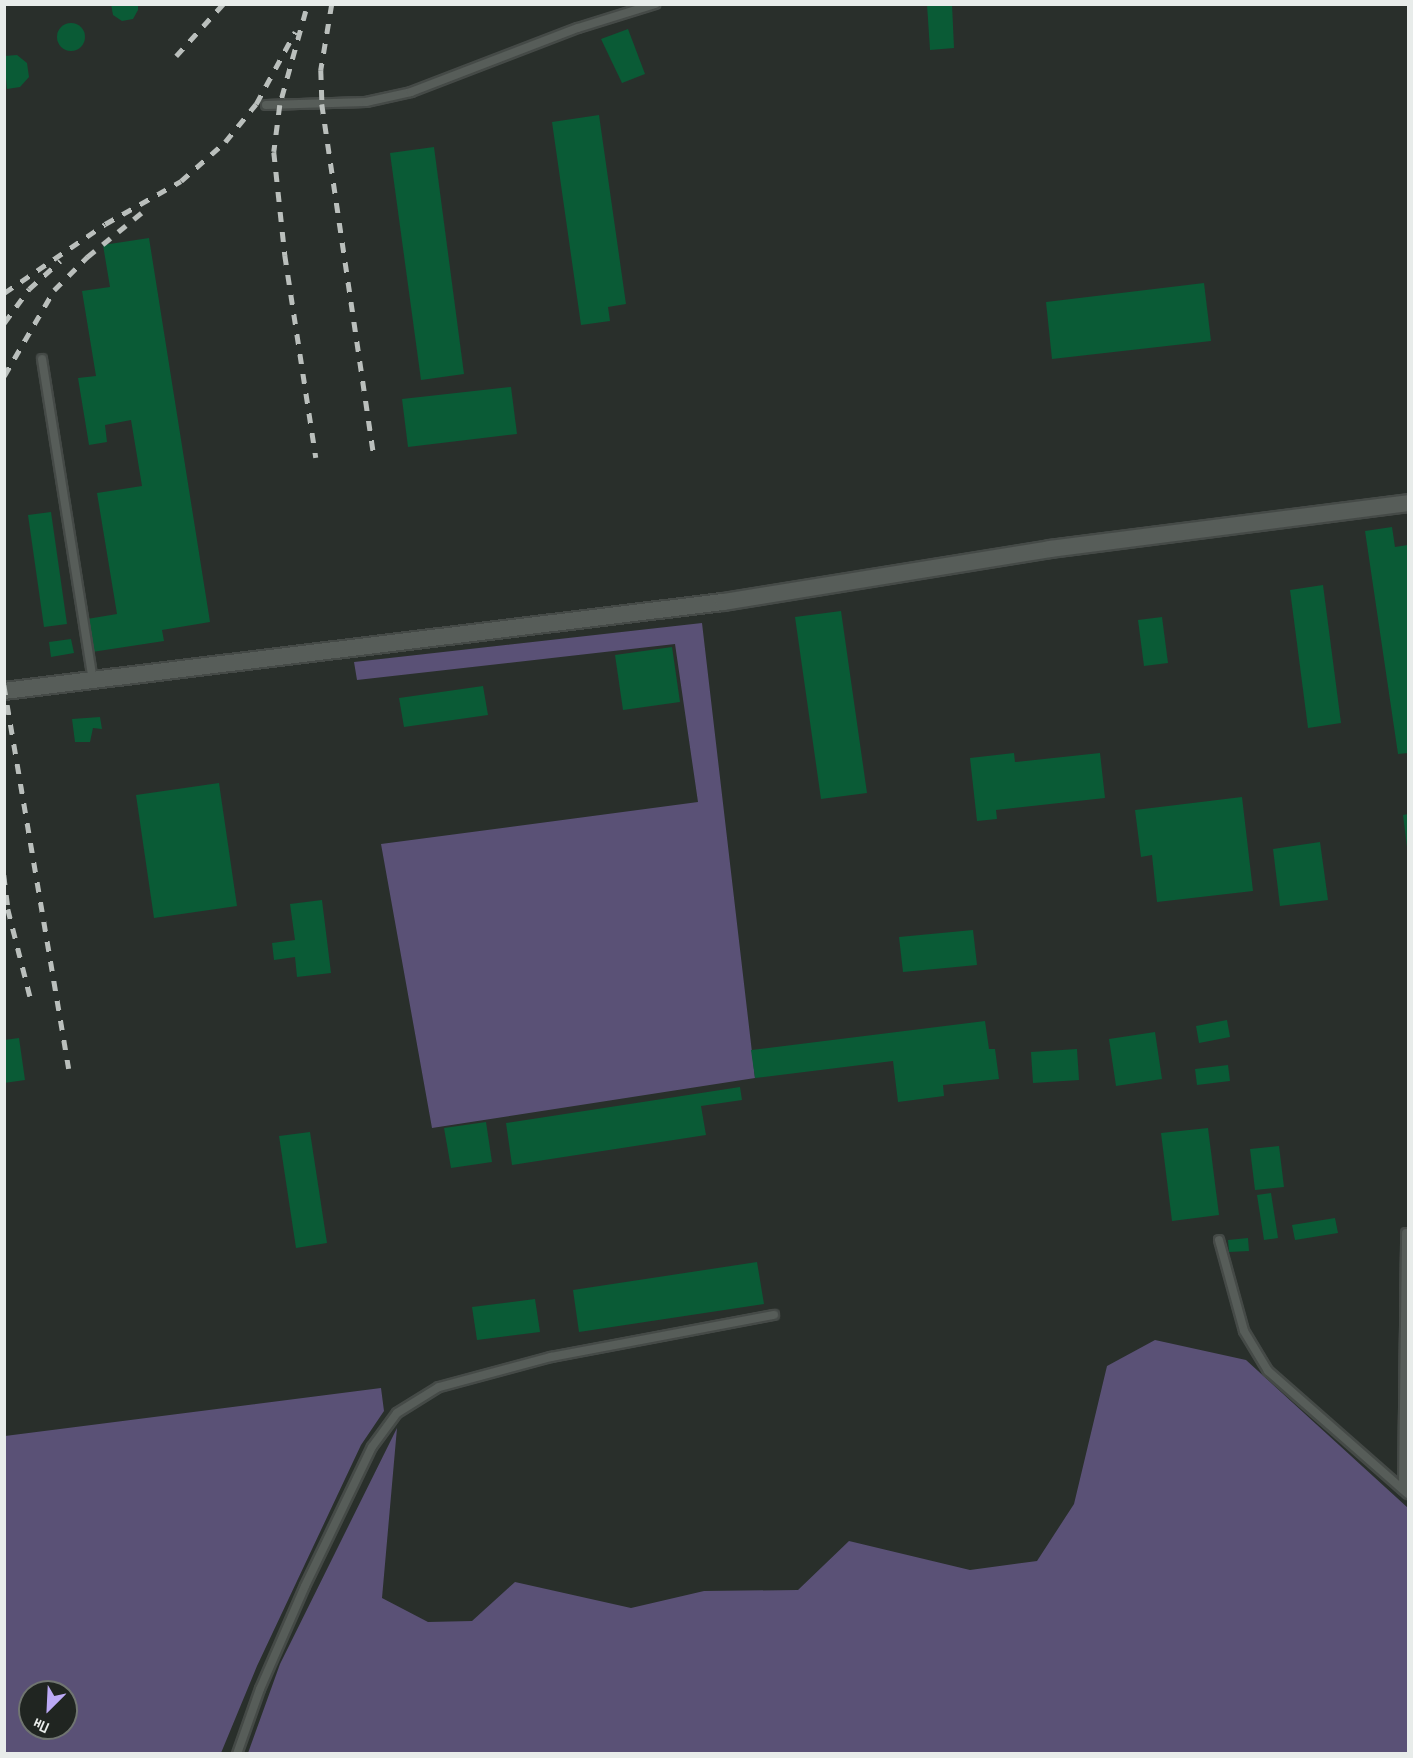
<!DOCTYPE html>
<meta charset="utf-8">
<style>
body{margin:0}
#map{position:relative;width:1413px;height:1758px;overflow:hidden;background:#292f2b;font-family:"Sofia Sans Condensed",sans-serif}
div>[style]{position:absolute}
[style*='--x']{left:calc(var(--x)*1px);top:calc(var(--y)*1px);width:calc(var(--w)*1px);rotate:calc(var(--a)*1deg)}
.green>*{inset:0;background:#5a5176}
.building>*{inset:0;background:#0a5b36}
.round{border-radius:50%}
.roads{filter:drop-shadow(2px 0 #454a47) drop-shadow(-2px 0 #454a47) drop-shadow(0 2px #454a47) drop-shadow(0 -2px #454a47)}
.service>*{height:8px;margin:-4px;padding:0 4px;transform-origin:4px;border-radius:4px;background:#575d59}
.minor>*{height:16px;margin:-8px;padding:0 8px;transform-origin:8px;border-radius:8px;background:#575d59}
.rail>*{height:4.5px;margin-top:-2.25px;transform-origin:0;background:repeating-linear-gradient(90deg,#babfbc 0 10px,transparent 0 20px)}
span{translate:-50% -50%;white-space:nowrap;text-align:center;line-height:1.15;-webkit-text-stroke:4.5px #202521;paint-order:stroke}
.frame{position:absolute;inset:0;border:6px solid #e8ecea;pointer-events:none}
.north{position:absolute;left:18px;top:1680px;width:60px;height:60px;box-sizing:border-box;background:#202521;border:2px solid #707571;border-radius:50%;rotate:204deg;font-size:16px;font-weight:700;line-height:24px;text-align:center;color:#e8ecea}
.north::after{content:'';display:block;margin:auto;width:21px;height:27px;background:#bcaaf6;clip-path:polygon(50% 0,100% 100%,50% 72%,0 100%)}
</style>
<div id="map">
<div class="green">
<i style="clip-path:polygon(702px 623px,755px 1078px,432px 1128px,381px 844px,698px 802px,675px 644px,357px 680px,354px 662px)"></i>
<i style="clip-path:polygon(1155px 1340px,1246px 1360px,1408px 1508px,1408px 1753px,248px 1753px,280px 1664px,397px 1428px,382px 1598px,428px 1622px,472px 1621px,515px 1582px,631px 1608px,704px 1591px,798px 1590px,849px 1541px,970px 1570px,1037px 1561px,1074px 1504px,1107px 1366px)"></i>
<i style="clip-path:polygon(evenodd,381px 1388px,384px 1411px,361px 1445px,257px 1666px,221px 1753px,5px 1753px,5px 1436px,381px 1388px,30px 1692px,66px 1692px,66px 1728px,30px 1728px,30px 1692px)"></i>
</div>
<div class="building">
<i style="clip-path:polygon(111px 4px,138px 4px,138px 10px,133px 19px,122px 21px,113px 15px)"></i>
<i style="clip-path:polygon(927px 4px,952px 4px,954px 48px,930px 50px)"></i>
<i class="round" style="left:57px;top:23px;width:28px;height:28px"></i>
<i style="clip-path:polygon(628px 29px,645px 74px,622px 83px,601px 39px)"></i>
<i style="clip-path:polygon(17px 55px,27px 63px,29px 77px,20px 87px,7px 89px,4px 56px)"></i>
<i style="clip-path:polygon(599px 115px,626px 304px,608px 307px,610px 321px,581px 325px,552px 122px)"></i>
<i style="clip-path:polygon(434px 147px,464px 374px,421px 380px,390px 153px)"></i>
<i style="clip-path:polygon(149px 238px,210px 622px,162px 630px,164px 641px,92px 652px,87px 619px,117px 614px,97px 493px,142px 486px,131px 420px,105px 425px,107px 442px,89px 445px,78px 378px,96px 376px,82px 291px,110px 287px,103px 245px)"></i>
<i style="clip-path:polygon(1204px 283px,1211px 341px,1052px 359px,1046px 302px)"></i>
<i style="clip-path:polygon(511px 387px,517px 434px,408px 447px,402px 399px)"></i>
<i style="clip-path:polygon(51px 512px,67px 624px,44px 627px,28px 515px)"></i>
<i style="clip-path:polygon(1392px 527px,1395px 547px,1408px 545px,1408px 753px,1398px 754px,1365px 531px)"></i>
<i style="clip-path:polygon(1323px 585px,1341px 723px,1308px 728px,1290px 590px)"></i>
<i style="clip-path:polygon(841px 611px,867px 793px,821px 799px,795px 617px)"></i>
<i style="clip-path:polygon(1162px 617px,1168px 663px,1144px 666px,1138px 620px)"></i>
<i style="clip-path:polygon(71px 639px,74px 653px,51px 657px,49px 642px)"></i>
<i style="clip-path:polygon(672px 647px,680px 702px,623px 710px,615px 655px)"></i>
<i style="clip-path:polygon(483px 686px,488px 715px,404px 727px,399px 698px)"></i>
<i style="clip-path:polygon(100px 717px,102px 729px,93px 728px,90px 742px,75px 742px,72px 719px)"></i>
<i style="clip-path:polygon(1014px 753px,1015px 762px,1100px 753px,1105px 798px,996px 810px,997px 819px,977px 821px,970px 758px)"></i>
<i style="clip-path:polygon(219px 783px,237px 906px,154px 918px,136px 795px)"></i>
<i style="clip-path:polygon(1242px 797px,1253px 891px,1157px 902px,1152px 855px,1141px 857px,1135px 810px)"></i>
<i style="clip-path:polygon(1408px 814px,1408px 847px,1407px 847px,1403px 815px)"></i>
<i style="clip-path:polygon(1320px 842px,1328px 900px,1280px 906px,1273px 849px)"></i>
<i style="clip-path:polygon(322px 900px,331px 973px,297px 977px,295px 957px,274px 960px,272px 943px,295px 940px,290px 904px)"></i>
<i style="clip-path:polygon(973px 930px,977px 965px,903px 972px,899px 937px)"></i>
<i style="clip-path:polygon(1227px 1020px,1230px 1037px,1199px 1043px,1196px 1026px)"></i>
<i style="clip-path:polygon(985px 1021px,989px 1049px,995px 1049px,999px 1079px,943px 1085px,944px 1096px,898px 1102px,893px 1061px,755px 1078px,751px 1050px)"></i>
<i style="clip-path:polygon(1155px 1032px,1162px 1079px,1116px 1086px,1109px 1039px)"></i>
<i style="clip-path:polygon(19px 1038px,25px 1080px,4px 1083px,4px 1040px)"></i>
<i style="clip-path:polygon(1077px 1049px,1079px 1080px,1033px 1083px,1031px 1052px)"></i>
<i style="clip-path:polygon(1228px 1065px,1230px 1081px,1197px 1085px,1195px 1069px)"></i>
<i style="clip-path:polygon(740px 1087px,742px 1100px,701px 1106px,706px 1135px,512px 1165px,506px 1123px)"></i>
<i style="clip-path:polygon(486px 1122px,492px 1162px,451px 1168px,444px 1128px)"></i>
<i style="clip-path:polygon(1208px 1128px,1219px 1215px,1172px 1221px,1161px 1133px)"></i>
<i style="clip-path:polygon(310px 1132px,327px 1243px,296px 1248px,279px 1136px)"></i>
<i style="clip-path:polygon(1279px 1146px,1284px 1187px,1255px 1190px,1250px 1149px)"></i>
<i style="clip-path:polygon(1271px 1193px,1278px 1238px,1264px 1240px,1257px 1195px)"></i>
<i style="clip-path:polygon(1335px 1218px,1338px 1233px,1295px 1240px,1292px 1225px)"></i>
<i style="clip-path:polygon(1248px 1238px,1249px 1251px,1229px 1252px,1228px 1240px)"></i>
<i style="clip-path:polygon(757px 1262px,764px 1304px,579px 1332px,573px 1290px)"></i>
<i style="clip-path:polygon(535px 1299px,540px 1332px,477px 1340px,472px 1307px)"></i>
</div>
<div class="roads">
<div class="service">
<i style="--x:266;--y:105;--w:100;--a:-1.7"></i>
<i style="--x:366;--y:102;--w:46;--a:-12.5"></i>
<i style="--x:411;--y:92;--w:179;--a:-21"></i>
<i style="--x:578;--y:28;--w:81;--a:-17.3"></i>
<i style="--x:42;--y:359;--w:325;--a:81"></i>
<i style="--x:1219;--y:1240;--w:94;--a:74.6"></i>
<i style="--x:1244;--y:1331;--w:47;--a:59"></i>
<i style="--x:1268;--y:1371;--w:186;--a:41.3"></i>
<i style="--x:1403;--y:1489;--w:256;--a:-89.3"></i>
<i style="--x:237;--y:1754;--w:69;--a:-70.5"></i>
<i style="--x:260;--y:1689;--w:112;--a:-66.4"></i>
<i style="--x:305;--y:1586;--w:154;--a:-64.3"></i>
<i style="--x:372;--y:1447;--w:42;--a:-53.7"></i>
<i style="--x:397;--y:1413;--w:49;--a:-31.8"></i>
<i style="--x:439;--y:1387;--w:116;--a:-15"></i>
<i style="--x:551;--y:1357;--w:227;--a:-10.7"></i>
</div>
<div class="minor">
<i style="--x:4;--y:691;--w:724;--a:-7.06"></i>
<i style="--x:723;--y:602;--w:331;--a:-9.2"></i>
<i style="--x:1050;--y:549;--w:361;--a:-7.3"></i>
</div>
</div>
<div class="rail">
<i style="--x:332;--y:4;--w:67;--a:99.5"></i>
<i style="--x:321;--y:70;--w:34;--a:88"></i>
<i style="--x:322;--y:104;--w:351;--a:81.6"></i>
<i style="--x:306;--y:11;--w:98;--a:105.5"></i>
<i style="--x:280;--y:105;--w:47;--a:97.3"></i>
<i style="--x:274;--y:152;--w:104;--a:83.9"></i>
<i style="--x:285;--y:255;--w:205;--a:81.3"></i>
<i style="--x:176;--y:56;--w:70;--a:-47.9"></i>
<i style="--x:4;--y:293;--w:122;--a:-34.3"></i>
<i style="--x:105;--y:224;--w:87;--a:-29.5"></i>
<i style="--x:181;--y:181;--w:59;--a:-41.6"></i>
<i style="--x:225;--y:142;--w:49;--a:-50.8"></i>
<i style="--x:256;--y:104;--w:82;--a:-61.6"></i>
<i style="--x:4;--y:323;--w:42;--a:-53.7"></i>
<i style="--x:29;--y:289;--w:42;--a:-42.1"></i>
<i style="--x:4;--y:376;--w:99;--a:-59.8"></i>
<i style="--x:54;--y:290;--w:47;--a:-45"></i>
<i style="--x:87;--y:257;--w:76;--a:-39.1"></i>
<i style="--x:4;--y:685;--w:389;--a:80.4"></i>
<i style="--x:4;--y:875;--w:34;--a:83"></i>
<i style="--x:8;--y:909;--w:90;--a:75.8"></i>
</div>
<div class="frame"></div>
<div class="north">Пн</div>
</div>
